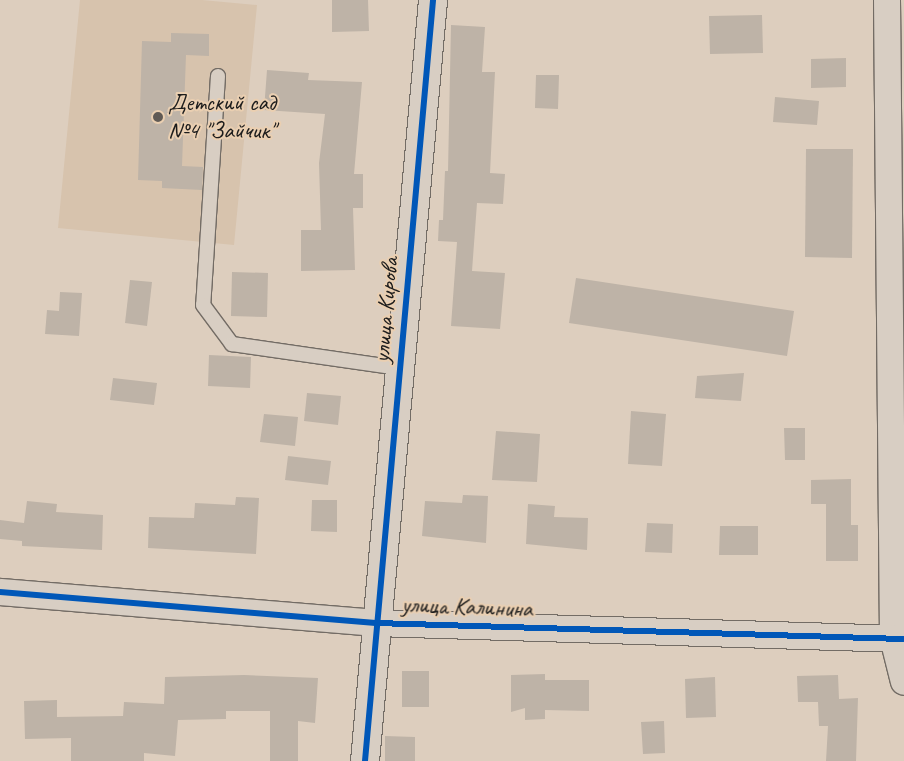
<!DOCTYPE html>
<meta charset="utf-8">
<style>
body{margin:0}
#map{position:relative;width:904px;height:761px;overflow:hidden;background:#ddcebe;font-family:Caveat,sans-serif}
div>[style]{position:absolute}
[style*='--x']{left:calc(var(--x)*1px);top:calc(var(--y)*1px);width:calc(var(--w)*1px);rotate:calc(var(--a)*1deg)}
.built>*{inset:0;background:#d7c3ad}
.building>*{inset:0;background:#beb3a7}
.roads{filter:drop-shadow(1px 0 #736c65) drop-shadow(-1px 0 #736c65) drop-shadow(0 1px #736c65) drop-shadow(0 -1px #736c65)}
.lane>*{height:14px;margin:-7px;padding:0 7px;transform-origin:7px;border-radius:7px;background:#d8cec3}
.street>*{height:26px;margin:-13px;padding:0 13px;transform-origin:13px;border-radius:13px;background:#d8cec3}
.secondary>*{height:28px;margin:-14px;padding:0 14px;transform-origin:14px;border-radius:14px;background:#d8cec3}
.cycleway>*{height:6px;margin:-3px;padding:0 3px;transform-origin:3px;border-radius:3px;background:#0057b8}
.dots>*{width:14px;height:14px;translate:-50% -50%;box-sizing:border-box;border:2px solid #eacfb1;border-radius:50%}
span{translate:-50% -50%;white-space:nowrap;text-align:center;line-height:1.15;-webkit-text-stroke:4px #eacfb1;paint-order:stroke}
.poi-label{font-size:24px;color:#1c1c1c}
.left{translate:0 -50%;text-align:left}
.street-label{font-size:24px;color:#1c1c1c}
</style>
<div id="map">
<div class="built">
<i style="clip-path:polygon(80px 0,202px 0,257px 5px,234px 245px,58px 228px)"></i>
</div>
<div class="building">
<i style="clip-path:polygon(332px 0,368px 0,369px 31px,332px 32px)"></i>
<i style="clip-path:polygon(762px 15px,763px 53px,710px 54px,709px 16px)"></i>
<i style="clip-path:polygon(451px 25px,485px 27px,482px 72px,495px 72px,490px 173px,505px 174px,503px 204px,477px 203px,472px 271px,505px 273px,500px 329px,451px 326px,457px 242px,438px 241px,439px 220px,443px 220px,445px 171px,448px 171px)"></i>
<i style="clip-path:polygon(171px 33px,209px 34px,209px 56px,186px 55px,182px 166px,203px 167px,202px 190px,162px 188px,162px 181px,138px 180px,142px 41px,171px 42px)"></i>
<i style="clip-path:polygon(846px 58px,846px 87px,811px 88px,811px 59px)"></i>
<i style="clip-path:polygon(267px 70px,309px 73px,308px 80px,362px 82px,354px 174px,363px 174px,363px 208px,353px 208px,355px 270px,301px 271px,301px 230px,321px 230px,319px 163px,325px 114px,264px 110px)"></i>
<i style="clip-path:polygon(536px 75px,559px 75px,558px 109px,535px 108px)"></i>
<i style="clip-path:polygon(775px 97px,819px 101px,817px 125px,773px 122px)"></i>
<i style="clip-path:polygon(806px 149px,853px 149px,852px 258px,805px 257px)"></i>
<i style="clip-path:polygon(232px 272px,268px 273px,267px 317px,231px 316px)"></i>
<i style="clip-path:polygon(576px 278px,794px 311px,787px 356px,569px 323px)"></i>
<i style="clip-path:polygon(130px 280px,152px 282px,147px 326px,125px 323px)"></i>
<i style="clip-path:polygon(60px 292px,82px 293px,79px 336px,45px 334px,47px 310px,59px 311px)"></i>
<i style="clip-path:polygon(209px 355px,251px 357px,250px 388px,208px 386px)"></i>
<i style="clip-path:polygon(744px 373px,741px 401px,695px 398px,697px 376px)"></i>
<i style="clip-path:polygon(113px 378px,157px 383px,154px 405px,110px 400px)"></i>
<i style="clip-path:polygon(307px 393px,341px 396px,338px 425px,304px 421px)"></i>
<i style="clip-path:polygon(631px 411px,666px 414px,662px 466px,628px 464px)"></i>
<i style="clip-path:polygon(264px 414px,298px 417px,295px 446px,260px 442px)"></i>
<i style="clip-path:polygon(784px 428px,805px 428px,805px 460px,785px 460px)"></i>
<i style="clip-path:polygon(496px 431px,540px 434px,537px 482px,492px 480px)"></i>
<i style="clip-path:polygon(288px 456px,331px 461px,328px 485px,285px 480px)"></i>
<i style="clip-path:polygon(851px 479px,851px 525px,858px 525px,858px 561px,826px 561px,826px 504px,811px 504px,811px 480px)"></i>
<i style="clip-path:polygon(463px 495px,488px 496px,486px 543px,422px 536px,425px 501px,462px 503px)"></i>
<i style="clip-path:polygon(236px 497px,259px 498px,256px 554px,148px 548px,149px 517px,194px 518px,195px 503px,235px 505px)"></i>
<i style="clip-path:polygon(312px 500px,337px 500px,337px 532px,311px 531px)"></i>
<i style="clip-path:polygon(27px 501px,57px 504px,56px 512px,103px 515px,102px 550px,22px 546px,22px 541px,0 539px,0 520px,24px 523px)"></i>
<i style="clip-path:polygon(528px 504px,555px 506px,554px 517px,588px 518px,587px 550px,526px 544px)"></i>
<i style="clip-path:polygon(647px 523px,673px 524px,672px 553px,645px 552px)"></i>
<i style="clip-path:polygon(720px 526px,758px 526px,758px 555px,719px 555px)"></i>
<i style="clip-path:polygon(402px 671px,429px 671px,429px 707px,402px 707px)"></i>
<i style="clip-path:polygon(545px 674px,545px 680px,589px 680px,589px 711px,545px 710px,545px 719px,525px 720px,525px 708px,511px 712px,511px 675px)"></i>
<i style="clip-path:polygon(244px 675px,318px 678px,315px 723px,298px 721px,298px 761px,270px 761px,270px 711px,226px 711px,226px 719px,178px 720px,175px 756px,144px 753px,144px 761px,71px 761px,71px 738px,25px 739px,24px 701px,57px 700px,57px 717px,123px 716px,124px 702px,164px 704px,165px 677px)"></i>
<i style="clip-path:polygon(838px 675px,839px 699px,858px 698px,856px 761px,826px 761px,828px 726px,819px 726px,818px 702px,798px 702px,797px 676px)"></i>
<i style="clip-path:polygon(715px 677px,716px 717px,686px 718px,685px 679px)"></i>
<i style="clip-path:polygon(664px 721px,665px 753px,643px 754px,641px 722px)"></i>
<i style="clip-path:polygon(385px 736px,415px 737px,415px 761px,385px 761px)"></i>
</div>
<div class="roads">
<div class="lane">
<i style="--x:218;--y:76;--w:229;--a:93.7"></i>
<i style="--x:203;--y:305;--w:49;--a:53.4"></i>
<i style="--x:232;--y:344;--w:169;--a:8.2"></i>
</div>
<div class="street">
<i style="--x:887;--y:0;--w:638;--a:89.46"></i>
<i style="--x:893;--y:638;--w:45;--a:76"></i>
<i style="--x:0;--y:592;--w:377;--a:4.7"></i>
<i style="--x:376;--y:623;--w:528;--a:1.74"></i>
</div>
<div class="secondary">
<i style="--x:365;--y:761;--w:764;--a:-84.89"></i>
</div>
</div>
<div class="cycleway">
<i style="--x:0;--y:592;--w:377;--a:4.7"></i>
<i style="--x:376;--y:623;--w:528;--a:1.74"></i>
<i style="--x:365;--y:761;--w:764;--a:-84.89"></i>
</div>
<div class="dots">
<i style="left:158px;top:117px;background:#605a55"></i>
</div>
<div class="poi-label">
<span class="left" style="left:168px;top:117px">Детский сад<br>№4 "Зайчик"</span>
</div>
<div class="street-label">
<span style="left:386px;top:310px;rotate:-85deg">улица Кирова</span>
<span style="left:467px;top:607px;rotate:2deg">улица Калинина</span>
</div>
</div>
